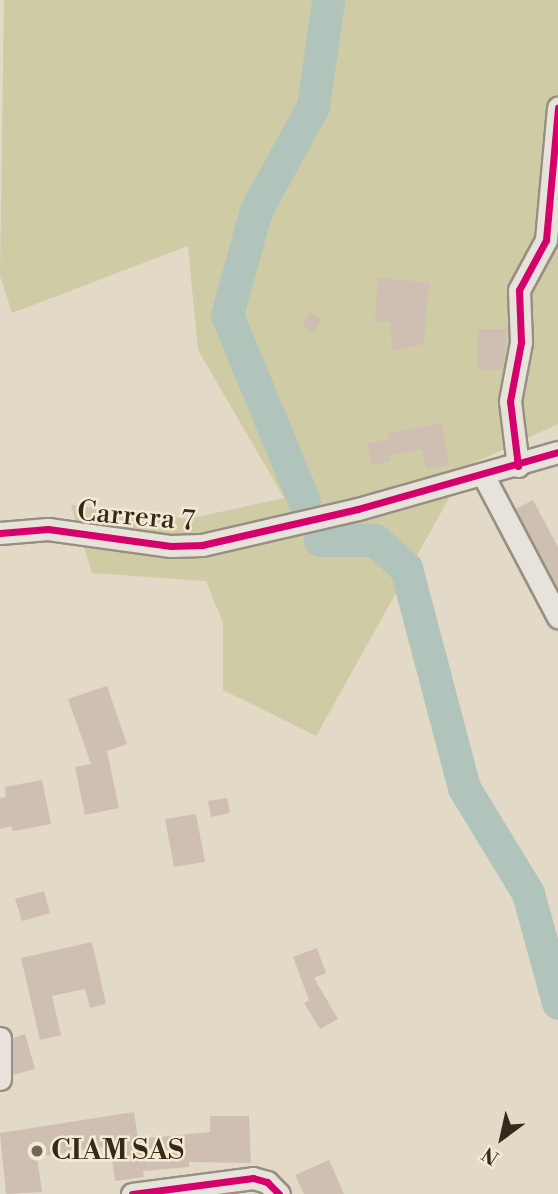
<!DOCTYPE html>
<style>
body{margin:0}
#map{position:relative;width:558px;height:1194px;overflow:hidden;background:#e2d9c6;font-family:"Libre Bodoni",serif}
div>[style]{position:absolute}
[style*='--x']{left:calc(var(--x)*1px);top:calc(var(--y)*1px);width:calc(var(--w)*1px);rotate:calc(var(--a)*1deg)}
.green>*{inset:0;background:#cfcba5}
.river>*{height:33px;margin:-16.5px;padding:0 16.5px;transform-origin:16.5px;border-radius:16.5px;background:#b0c4bb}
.building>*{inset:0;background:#cfbfb2}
.roads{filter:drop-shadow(2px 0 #968f83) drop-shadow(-2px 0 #968f83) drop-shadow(0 2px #968f83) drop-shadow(0 -2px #968f83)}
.minor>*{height:21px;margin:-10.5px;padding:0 10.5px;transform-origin:10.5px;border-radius:10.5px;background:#e8e3da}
.cycleway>*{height:7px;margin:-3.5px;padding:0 3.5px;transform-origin:3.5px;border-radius:3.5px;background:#d6006c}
.dots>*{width:19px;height:19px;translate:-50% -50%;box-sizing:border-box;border:4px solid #f4e9d2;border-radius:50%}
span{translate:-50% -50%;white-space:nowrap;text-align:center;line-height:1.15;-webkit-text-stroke:5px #f4e9d2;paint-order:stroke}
.street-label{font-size:28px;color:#34291a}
.poi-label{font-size:28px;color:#34291a;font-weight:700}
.left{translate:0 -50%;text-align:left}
.north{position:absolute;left:467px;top:1103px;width:70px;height:70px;-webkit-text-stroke:5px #f4e9d2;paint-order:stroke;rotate:213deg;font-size:19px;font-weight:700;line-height:28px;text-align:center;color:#34291a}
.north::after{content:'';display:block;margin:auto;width:24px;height:32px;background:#34291a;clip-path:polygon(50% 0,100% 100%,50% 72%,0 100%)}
</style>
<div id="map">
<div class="green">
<i style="clip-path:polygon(4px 0,558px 0,558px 424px,467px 466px,316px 736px,223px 690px,223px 623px,206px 581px,92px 573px,71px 505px,188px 519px,284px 498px,198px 350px,188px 246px,12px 313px,0 276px)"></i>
</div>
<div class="river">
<i style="--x:304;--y:501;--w:201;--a:-112.5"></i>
<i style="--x:227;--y:315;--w:109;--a:-74.6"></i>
<i style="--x:256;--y:210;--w:119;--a:-61.3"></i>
<i style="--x:313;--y:106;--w:107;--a:-81.9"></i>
<i style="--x:320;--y:540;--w:55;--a:0"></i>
<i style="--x:375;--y:540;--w:42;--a:42.1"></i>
<i style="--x:406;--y:568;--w:228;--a:75.2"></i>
<i style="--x:464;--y:788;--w:123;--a:58.6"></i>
<i style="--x:528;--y:893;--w:114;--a:74.7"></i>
</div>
<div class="building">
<i style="clip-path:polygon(378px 278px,429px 282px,424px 344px,392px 351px,390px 322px,375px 321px)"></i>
<i style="clip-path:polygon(310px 312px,322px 319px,314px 333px,302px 325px)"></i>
<i style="clip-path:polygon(478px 329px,507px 329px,503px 370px,478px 369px)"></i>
<i style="clip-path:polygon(442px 423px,449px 465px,426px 469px,422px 449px,389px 456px,390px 461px,372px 466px,367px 444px,389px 439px,388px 433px)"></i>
<i style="clip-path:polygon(533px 500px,558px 547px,558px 589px,516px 509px)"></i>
<i style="clip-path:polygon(107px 686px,127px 744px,107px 751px,119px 808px,85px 815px,75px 767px,91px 764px,68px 699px)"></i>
<i style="clip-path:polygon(42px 780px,51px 824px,13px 831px,11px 826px,0 829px,0 798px,6px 797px,5px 787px)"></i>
<i style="clip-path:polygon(227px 798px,230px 813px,211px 817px,208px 801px)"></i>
<i style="clip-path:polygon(196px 814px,205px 862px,174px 867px,165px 819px)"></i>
<i style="clip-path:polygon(44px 891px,50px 913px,22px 921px,15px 899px)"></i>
<i style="clip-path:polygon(92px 942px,106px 1004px,90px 1008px,85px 989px,52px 996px,61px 1035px,40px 1040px,21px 958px)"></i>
<i style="clip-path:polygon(317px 948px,326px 973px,314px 978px,338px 1019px,320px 1029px,304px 1003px,309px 1000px,293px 957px)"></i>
<i style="clip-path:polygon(25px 1034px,35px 1069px,13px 1075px,13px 1038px)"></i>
<i style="clip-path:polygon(134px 1112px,138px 1139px,210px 1132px,210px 1116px,249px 1116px,251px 1163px,189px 1162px,189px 1167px,143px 1171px,144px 1177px,115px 1181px,110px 1146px,37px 1157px,42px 1192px,6px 1194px,0 1133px)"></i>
<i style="clip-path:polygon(329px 1160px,344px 1194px,304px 1194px,295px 1175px)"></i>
</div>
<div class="roads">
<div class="minor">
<i style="--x:518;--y:466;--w:65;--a:-97"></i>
<i style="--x:510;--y:401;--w:60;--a:-79.4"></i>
<i style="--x:521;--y:342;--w:52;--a:-92.2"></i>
<i style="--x:519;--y:290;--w:57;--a:-61.6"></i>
<i style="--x:546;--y:240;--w:133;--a:-84.8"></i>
<i style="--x:483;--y:475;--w:161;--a:62.2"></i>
<i style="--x:0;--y:533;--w:48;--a:-4.8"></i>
<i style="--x:48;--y:529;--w:124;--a:7.9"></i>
<i style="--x:171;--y:546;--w:31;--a:-2"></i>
<i style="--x:202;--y:545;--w:160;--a:-13"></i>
<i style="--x:358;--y:509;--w:208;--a:-15.9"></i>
<i style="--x:0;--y:1038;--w:41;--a:90"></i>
<i style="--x:132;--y:1194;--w:122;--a:-7.5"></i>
<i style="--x:253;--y:1178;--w:15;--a:16"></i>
<i style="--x:267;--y:1182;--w:17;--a:45"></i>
</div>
</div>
<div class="cycleway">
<i style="--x:518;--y:466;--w:65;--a:-97"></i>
<i style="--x:510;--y:401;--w:60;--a:-79.4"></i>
<i style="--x:521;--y:342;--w:52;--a:-92.2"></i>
<i style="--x:519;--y:290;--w:57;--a:-61.6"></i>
<i style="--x:546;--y:240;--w:133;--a:-84.8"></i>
<i style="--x:0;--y:533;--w:48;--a:-4.8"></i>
<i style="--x:48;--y:529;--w:124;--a:7.9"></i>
<i style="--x:171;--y:546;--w:31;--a:-2"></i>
<i style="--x:202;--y:545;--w:160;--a:-13"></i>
<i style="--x:358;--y:509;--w:208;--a:-15.9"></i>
<i style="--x:132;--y:1194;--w:122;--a:-7.5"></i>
<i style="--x:253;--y:1178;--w:15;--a:16"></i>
<i style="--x:267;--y:1182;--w:17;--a:45"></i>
</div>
<div class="dots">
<i style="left:37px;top:1151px;background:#716756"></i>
</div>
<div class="street-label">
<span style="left:136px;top:517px;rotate:5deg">Carrera 7</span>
</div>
<div class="poi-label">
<span class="left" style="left:51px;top:1151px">CIAM SAS</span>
</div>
<div class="north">N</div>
</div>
